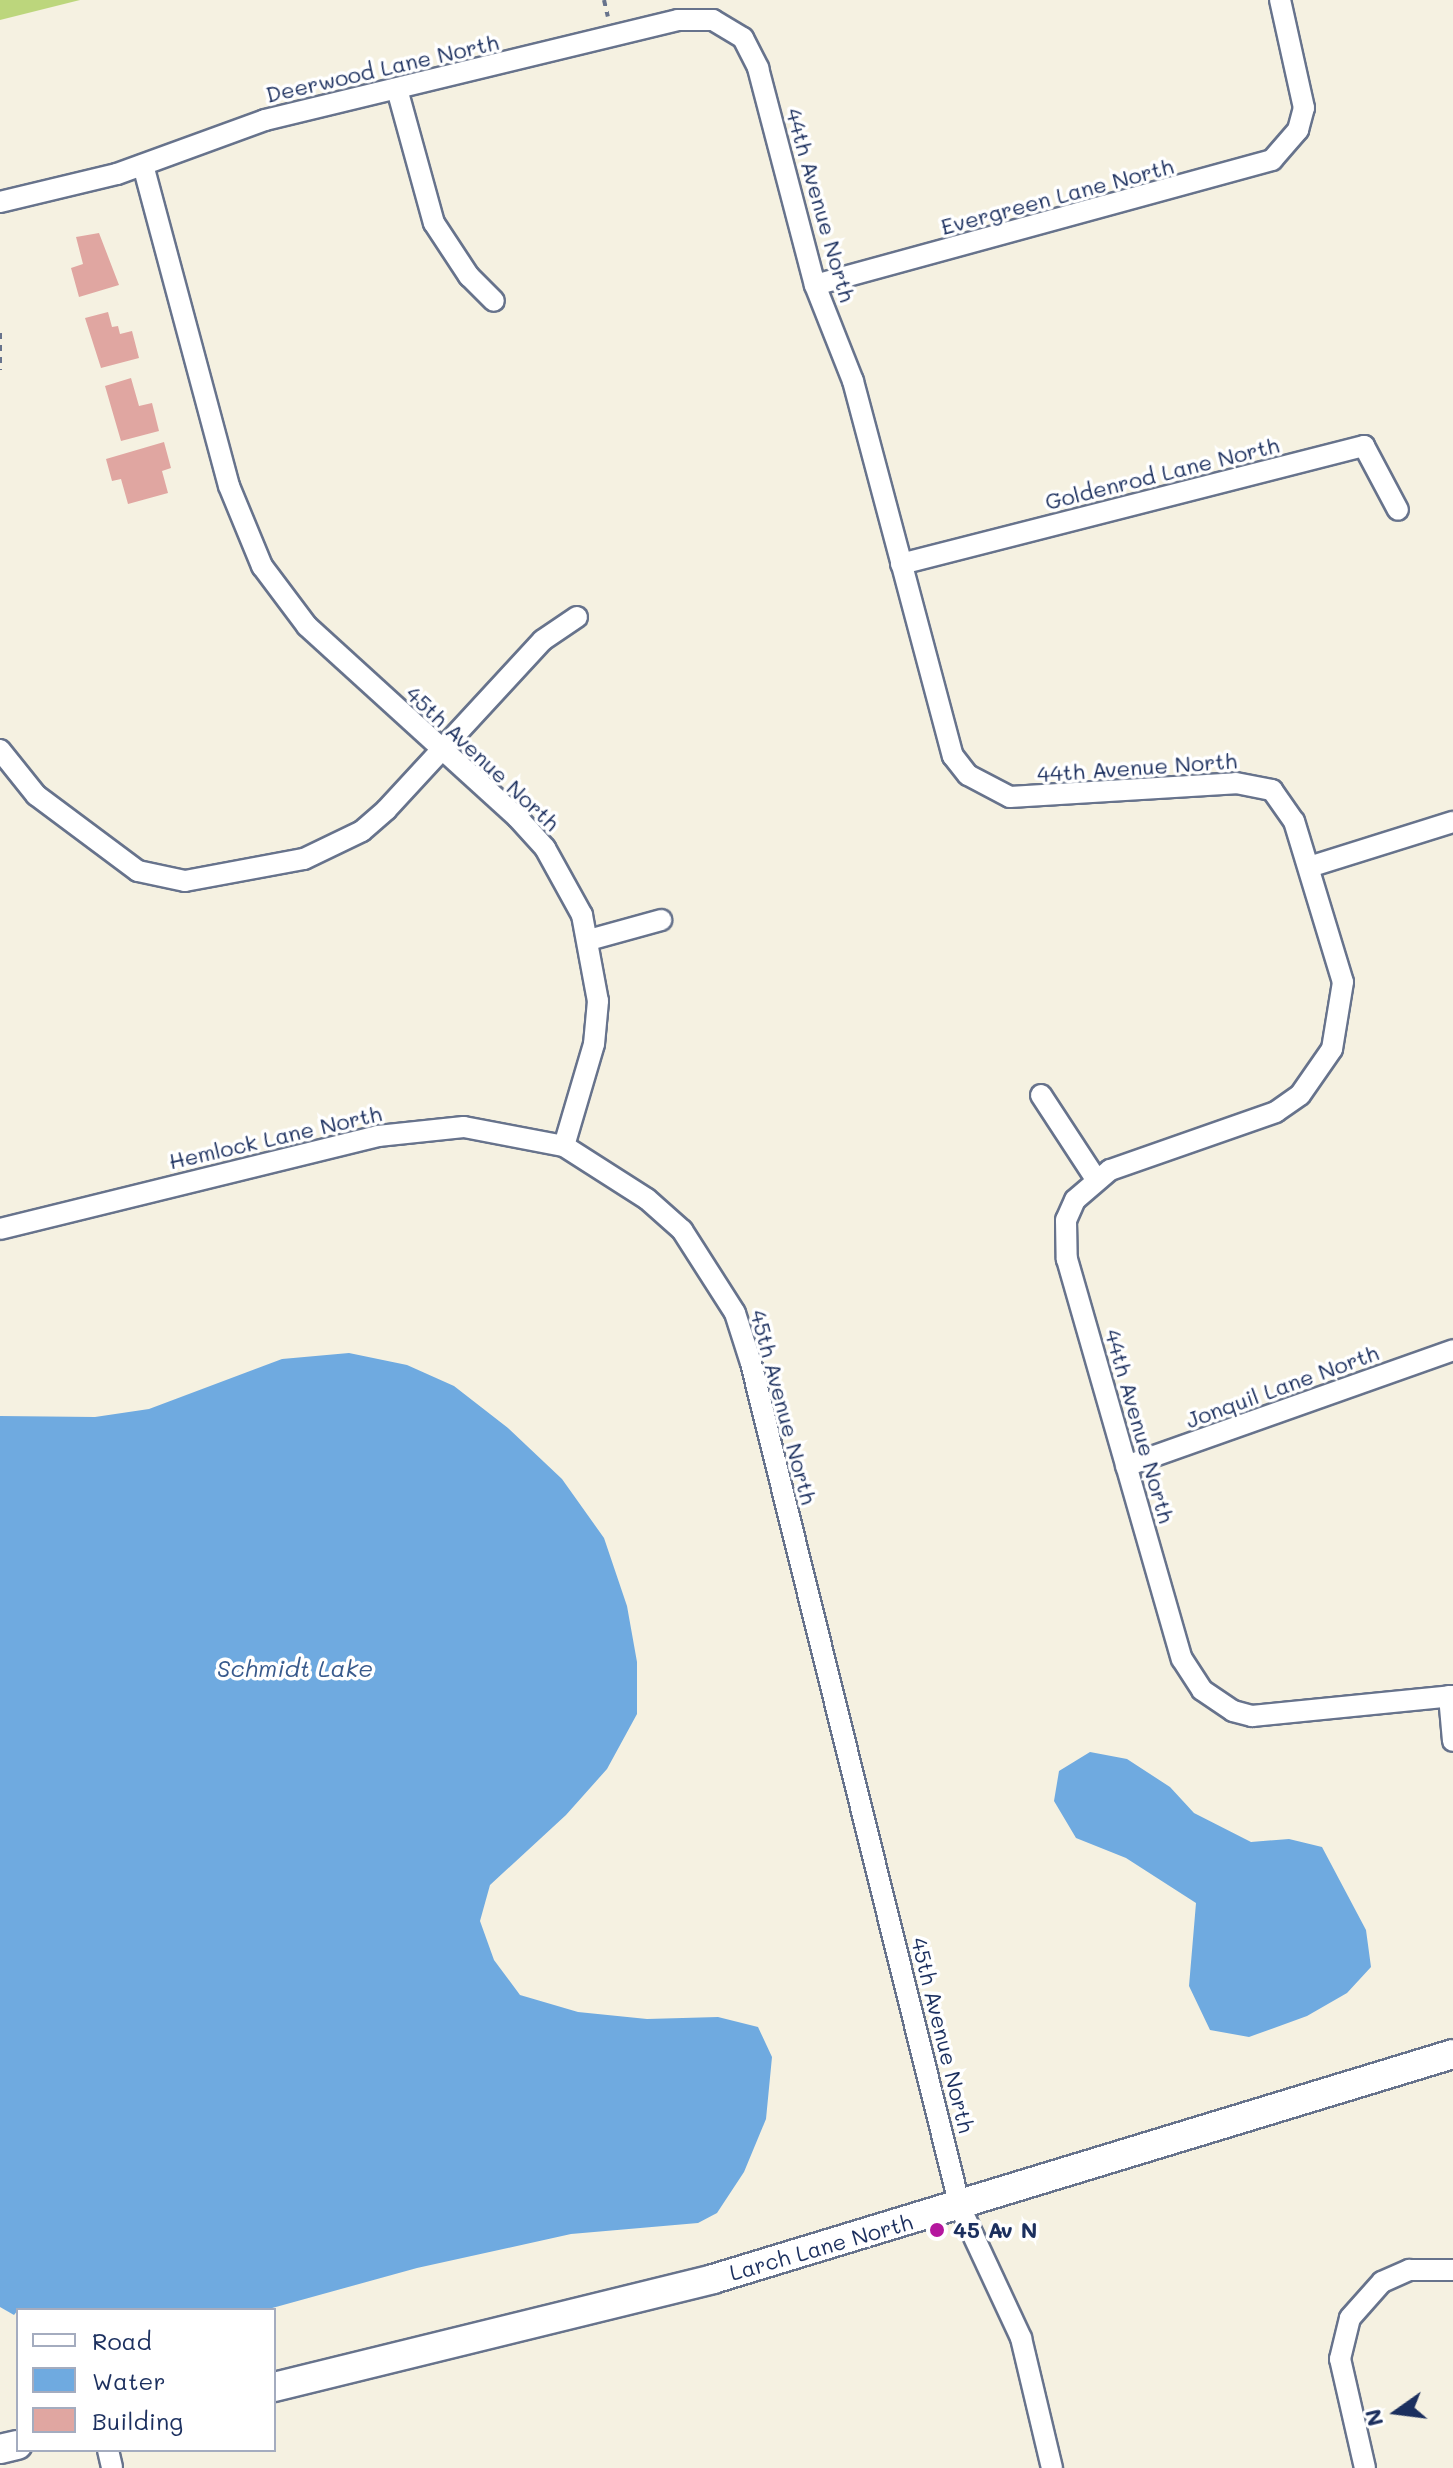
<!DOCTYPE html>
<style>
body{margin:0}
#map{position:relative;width:1453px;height:2468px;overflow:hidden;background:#f5f1e1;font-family:Mali,sans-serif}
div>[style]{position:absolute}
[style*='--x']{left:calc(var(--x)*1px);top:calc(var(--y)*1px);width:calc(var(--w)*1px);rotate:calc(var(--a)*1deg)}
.green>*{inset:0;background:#bcd67c}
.water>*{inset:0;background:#6faae0}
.building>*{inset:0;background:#e0a6a1}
.path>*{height:4px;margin-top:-2px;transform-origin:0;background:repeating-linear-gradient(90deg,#67738c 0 6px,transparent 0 12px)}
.roads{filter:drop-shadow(2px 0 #67738c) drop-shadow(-2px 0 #67738c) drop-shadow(0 2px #67738c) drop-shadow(0 -2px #67738c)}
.street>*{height:20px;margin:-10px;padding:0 10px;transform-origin:10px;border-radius:10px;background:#fff}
.secondary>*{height:28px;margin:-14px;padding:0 14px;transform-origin:14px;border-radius:14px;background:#fff}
.dots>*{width:22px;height:22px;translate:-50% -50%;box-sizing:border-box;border:4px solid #fff;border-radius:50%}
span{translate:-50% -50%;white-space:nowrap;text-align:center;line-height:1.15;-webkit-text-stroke:7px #fff;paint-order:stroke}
.street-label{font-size:22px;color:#1b2f5e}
.poi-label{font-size:22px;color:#1b2f5e;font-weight:700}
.left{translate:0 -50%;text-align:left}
.water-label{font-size:24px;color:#385a8c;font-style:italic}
.legend{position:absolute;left:16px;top:2308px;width:260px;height:144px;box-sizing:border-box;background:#fff;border:2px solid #a4acbf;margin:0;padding:10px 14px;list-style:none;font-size:24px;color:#1b2f5e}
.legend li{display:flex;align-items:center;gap:16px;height:40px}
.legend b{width:40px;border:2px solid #a4acbf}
.north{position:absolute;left:1357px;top:2372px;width:80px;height:80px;-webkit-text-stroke:6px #fff;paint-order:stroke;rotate:256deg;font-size:22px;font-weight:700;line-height:32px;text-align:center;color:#1b2f5e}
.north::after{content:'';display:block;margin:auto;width:28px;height:36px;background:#1b2f5e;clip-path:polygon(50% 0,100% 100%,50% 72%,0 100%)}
</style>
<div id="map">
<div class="green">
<i style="clip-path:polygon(0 0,80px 0,0 20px)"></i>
</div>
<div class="water">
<i style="clip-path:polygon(349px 1353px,407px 1365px,454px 1386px,508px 1428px,562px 1479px,604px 1538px,627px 1606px,637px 1662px,637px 1714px,607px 1769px,566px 1815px,490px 1885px,480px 1921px,494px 1960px,520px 1995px,578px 2012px,647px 2019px,718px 2017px,758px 2027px,772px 2057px,766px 2119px,744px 2172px,717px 2213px,698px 2223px,571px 2234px,417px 2268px,265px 2310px,18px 2310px,14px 2315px,0 2307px,0 1416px,95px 1417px,149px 1409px,282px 1359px)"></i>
<i style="clip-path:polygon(1090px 1752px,1127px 1759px,1170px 1787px,1194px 1813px,1251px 1842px,1289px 1839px,1322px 1847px,1366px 1930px,1371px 1967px,1347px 1993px,1307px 2016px,1249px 2037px,1210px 2030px,1189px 1986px,1196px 1903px,1126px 1858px,1076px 1838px,1054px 1801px,1059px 1771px)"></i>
</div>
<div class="building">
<i style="clip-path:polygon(99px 233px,119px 285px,79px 297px,71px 268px,83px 264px,76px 237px)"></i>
<i style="clip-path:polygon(108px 312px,112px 327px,118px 326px,120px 334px,132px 331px,139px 358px,101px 368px,85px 318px)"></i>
<i style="clip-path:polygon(131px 378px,139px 406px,152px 403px,159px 431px,121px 441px,105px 386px)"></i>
<i style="clip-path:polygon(164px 442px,171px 468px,162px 471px,168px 493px,128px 504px,121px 479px,112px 481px,106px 459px)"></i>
</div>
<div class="path">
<i style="--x:604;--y:0;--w:17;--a:77"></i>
<i style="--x:0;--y:333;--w:37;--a:90"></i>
</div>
<div class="roads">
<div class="street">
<i style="--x:397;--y:89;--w:139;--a:74.6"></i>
<i style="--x:434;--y:223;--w:64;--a:56.6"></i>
<i style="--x:469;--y:276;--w:35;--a:45"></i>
<i style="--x:143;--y:165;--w:332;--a:75"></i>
<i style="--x:229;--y:486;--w:87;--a:67.6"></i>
<i style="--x:262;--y:566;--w:75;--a:53.1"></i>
<i style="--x:307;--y:626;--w:284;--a:42.3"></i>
<i style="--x:517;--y:817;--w:42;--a:47.9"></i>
<i style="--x:545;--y:848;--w:77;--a:61.1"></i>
<i style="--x:582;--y:915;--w:87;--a:79.5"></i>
<i style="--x:598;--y:1001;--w:43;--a:95.3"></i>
<i style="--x:594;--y:1044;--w:106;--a:106.4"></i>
<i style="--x:0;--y:202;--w:120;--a:-13.5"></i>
<i style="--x:117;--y:174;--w:158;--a:-20"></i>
<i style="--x:265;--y:120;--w:425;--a:-13.6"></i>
<i style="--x:678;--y:20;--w:35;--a:0"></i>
<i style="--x:713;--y:20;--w:35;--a:31"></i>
<i style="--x:743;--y:38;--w:34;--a:63"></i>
<i style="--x:758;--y:68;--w:224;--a:75.3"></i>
<i style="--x:815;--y:285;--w:103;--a:68.4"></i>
<i style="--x:853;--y:381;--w:388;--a:75.1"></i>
<i style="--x:953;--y:756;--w:24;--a:52"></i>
<i style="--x:968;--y:775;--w:47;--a:27.6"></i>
<i style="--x:1010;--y:797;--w:226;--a:-3.5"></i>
<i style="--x:1236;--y:783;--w:37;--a:11"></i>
<i style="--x:1272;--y:790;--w:38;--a:55"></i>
<i style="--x:1294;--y:821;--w:168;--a:73.1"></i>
<i style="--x:1343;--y:982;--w:68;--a:99.3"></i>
<i style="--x:1332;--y:1049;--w:56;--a:124.8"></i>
<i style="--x:1300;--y:1095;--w:29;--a:145"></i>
<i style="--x:1276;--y:1112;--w:176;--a:160.7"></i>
<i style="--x:1110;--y:1170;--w:46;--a:139.4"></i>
<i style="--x:1075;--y:1200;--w:22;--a:114"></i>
<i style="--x:1066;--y:1220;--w:39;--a:89"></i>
<i style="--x:1067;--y:1259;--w:416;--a:74"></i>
<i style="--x:1182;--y:1659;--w:37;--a:57"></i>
<i style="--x:1202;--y:1690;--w:37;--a:34"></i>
<i style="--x:1233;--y:1711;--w:20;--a:15"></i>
<i style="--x:1252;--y:1716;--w:202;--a:-5.7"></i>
<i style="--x:815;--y:285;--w:474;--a:-15.3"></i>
<i style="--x:1272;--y:160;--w:40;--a:-49"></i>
<i style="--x:1298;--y:130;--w:23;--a:-75"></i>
<i style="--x:1304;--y:108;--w:111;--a:-102.5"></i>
<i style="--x:901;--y:564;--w:478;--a:-14.3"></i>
<i style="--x:1364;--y:446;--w:72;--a:62"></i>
<i style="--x:0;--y:750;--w:58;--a:51.3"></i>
<i style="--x:36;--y:795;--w:127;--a:36.7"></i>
<i style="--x:138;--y:871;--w:48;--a:12"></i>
<i style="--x:185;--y:881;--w:121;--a:-10.5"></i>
<i style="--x:304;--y:859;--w:64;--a:-25.8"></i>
<i style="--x:362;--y:831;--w:32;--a:-41"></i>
<i style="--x:386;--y:810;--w:231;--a:-47.3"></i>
<i style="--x:543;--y:640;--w:41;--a:-34.1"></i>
<i style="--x:1309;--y:867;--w:151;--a:-17.4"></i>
<i style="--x:589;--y:940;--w:75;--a:-15.5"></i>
<i style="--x:1041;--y:1095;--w:100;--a:56.8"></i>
<i style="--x:0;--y:1229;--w:389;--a:-13.8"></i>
<i style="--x:378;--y:1136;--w:86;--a:-6"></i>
<i style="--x:464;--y:1127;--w:102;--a:10.8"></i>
<i style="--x:564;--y:1146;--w:98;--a:32.6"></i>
<i style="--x:647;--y:1199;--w:47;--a:41.5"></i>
<i style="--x:682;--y:1230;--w:98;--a:57.4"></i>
<i style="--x:735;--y:1313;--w:52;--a:72.3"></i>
<i style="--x:751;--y:1363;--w:869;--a:76.09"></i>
<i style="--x:960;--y:2207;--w:145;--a:65"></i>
<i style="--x:1021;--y:2338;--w:134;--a:76.6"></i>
<i style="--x:1126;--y:1466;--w:347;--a:-19.5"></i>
<i style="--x:1449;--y:1696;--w:45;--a:84.9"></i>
<i style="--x:108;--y:2450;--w:18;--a:77"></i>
<i style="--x:1365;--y:2468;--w:112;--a:-102.9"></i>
<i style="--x:1340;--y:2359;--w:42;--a:-76.3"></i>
<i style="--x:1350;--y:2318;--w:48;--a:-48.4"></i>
<i style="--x:1382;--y:2282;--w:30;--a:-24"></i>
<i style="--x:1409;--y:2270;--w:44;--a:0"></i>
</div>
<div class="secondary">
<i style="--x:274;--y:2387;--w:452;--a:-13.8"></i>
<i style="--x:713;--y:2279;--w:773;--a:-16.91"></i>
<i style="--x:0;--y:2449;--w:18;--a:-13"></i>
</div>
</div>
<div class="dots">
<i style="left:937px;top:2230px;background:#b5179e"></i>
</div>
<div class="street-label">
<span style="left:382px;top:68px;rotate:-13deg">Deerwood Lane North</span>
<span style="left:1057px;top:196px;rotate:-15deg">Evergreen Lane North</span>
<span style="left:821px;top:205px;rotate:74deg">44th Avenue North</span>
<span style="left:1162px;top:473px;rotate:-14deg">Goldenrod Lane North</span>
<span style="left:483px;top:758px;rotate:43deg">45th Avenue North</span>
<span style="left:1137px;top:767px;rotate:-4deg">44th Avenue North</span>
<span style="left:275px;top:1137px;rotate:-13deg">Hemlock Lane North</span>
<span style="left:1282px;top:1386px;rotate:-20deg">Jonquil Lane North</span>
<span style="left:784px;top:1407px;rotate:75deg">45th Avenue North</span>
<span style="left:1140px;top:1426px;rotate:74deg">44th Avenue North</span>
<span style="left:943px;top:2035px;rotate:76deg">45th Avenue North</span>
<span style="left:821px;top:2247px;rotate:-16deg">Larch Lane North</span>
</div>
<div class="poi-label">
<span class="left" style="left:953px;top:2230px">45 Av N</span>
</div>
<div class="water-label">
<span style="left:295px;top:1668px">Schmidt Lake</span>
</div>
<ul class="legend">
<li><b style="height:10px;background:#fff"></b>Road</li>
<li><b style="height:22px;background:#6faae0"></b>Water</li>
<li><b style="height:22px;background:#e0a6a1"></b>Building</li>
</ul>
<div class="north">N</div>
</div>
